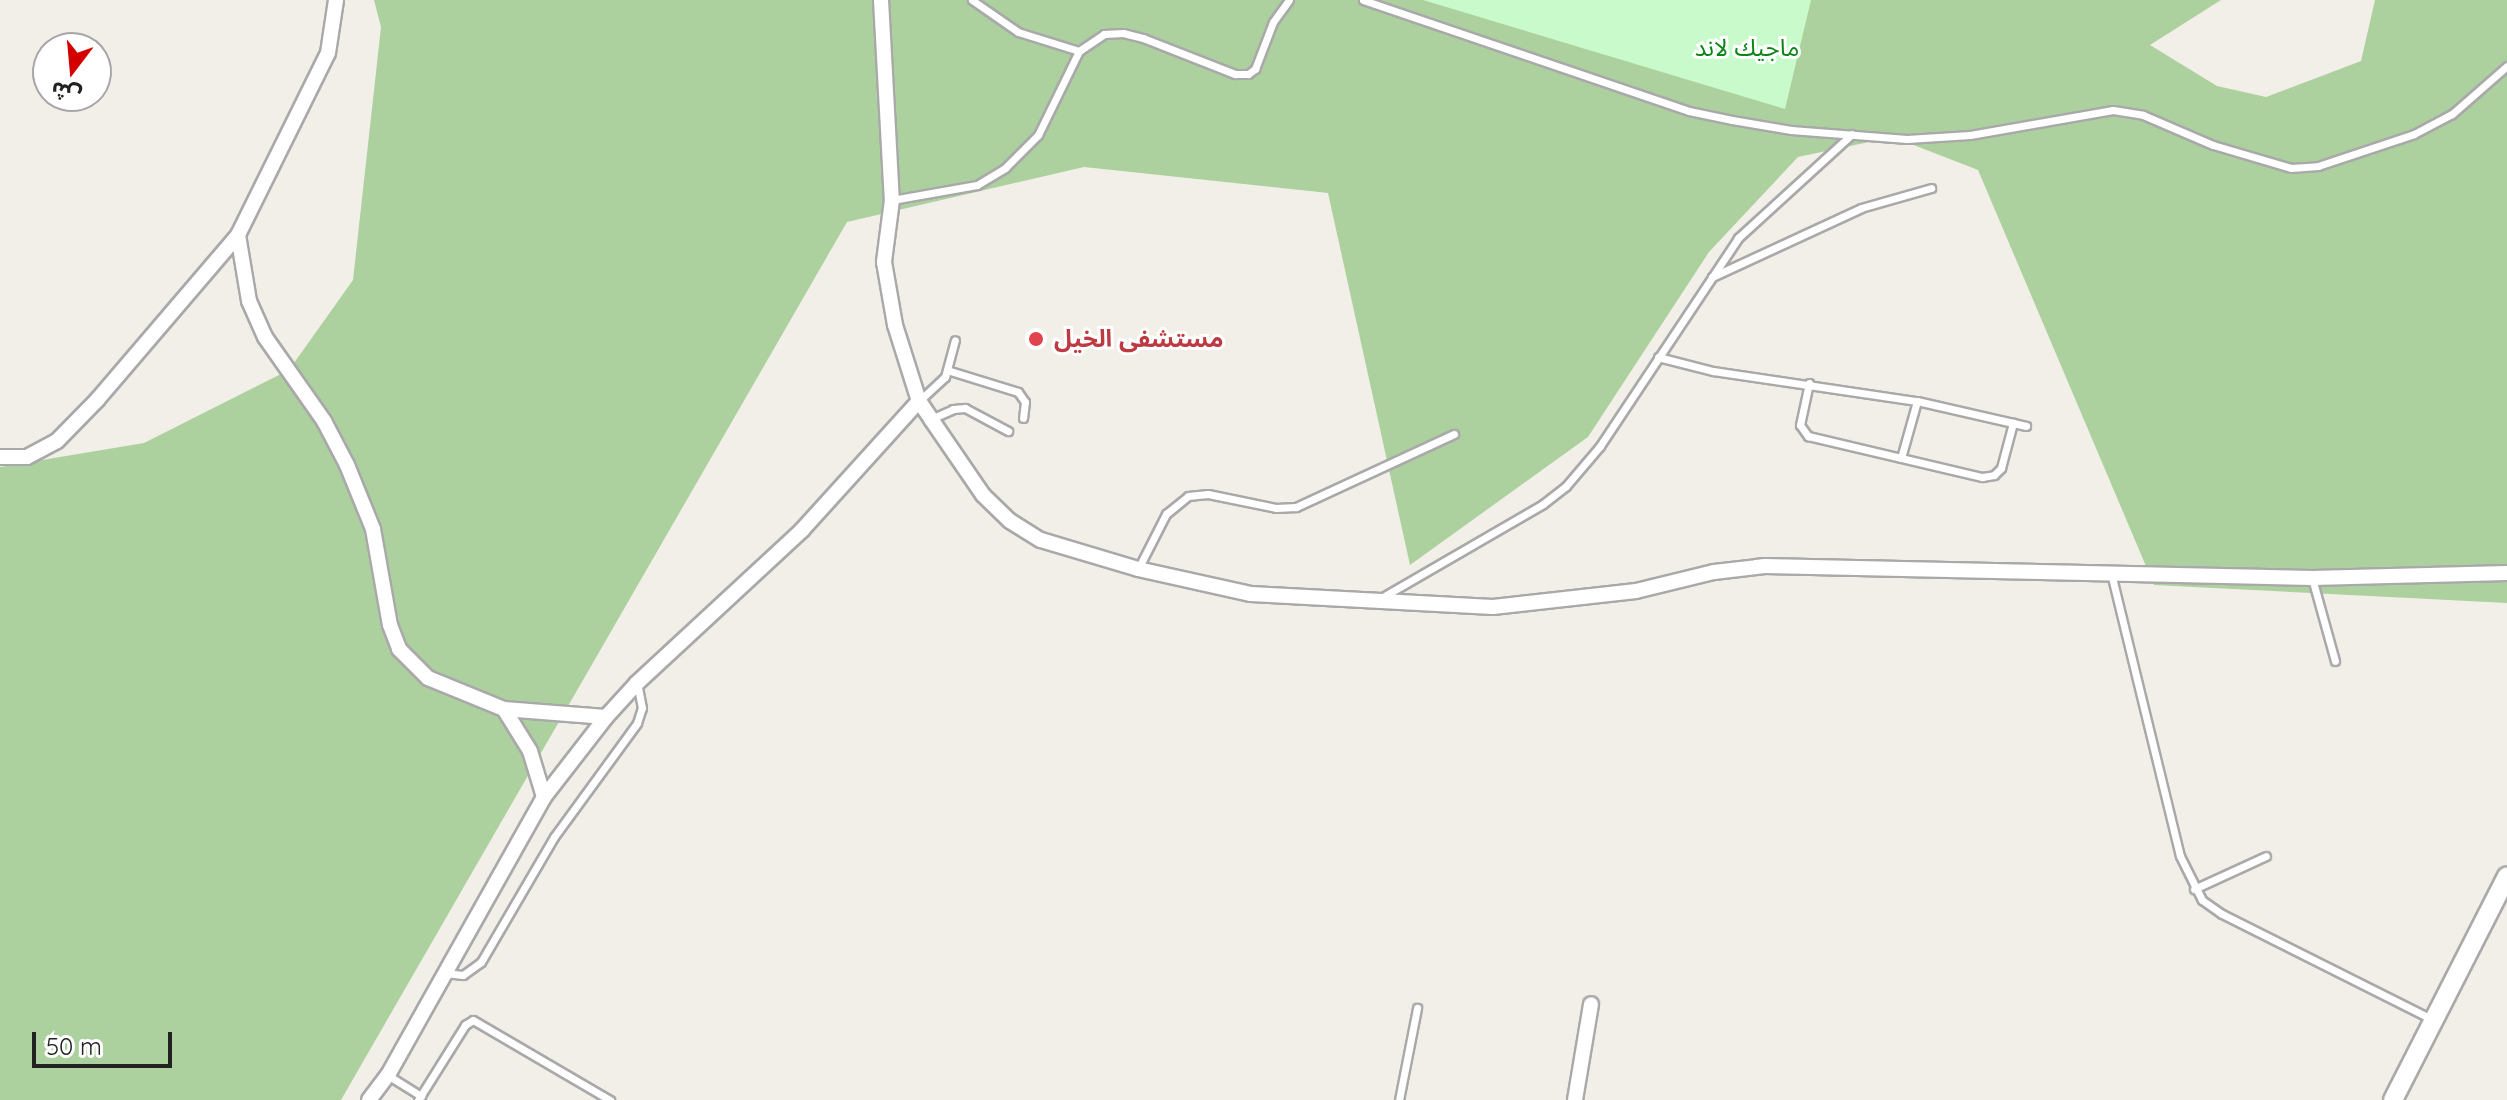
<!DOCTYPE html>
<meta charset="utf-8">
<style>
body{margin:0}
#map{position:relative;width:2507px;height:1100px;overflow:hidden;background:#f2efe9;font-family:Quicksand,"Noto Sans Arabic",sans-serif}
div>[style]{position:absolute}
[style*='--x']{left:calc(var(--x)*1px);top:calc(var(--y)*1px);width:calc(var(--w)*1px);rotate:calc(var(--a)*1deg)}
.forest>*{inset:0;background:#add19e}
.park>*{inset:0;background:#c8facc}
.roads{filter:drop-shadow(2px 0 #a9a9a9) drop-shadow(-2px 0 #a9a9a9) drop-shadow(0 2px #a9a9a9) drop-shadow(0 -2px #a9a9a9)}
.service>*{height:7px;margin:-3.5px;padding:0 3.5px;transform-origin:3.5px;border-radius:3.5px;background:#fff}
.minor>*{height:14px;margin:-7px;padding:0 7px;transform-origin:7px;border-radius:7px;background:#fff}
.tertiary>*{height:18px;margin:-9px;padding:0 9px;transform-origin:9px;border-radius:9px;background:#fff}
.dots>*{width:22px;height:22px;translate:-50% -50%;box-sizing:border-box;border:4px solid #fff;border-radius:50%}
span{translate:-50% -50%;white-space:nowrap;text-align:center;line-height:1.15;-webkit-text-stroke:6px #fff;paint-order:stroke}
.park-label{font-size:24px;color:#0c8416}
.health-label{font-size:24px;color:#be3a42;font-weight:700}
.left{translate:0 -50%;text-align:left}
.north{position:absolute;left:32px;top:32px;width:80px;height:80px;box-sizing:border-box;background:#fff;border:2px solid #a7a7a7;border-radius:50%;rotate:196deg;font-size:22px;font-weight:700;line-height:32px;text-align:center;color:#222}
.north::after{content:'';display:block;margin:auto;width:28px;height:36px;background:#d40000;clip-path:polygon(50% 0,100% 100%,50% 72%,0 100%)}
.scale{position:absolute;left:32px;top:1032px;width:140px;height:36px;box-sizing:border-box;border:4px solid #222;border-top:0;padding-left:10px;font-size:24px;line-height:28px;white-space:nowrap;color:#222;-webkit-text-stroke:6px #fff;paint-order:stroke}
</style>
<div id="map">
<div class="forest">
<i style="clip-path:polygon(374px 0,2221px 0,2150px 45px,2217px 86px,2266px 97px,2361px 61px,2375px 0,2507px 0,2507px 603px,2154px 585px,1978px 170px,1893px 137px,1798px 157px,1709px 252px,1588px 437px,1410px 565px,1328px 193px,1084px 167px,847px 222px,341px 1100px,0 1100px,0 467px,144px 443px,289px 370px,353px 280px,381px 27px)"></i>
</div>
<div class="park">
<i style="clip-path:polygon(1423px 0,1811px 0,1785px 109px)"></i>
</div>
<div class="roads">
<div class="service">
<i style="--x:972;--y:0;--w:56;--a:34.8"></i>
<i style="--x:1018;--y:32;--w:64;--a:17.3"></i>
<i style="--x:1363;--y:0;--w:344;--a:18.8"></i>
<i style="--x:1689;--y:111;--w:44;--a:11.8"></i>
<i style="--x:1732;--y:120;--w:60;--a:9.6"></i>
<i style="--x:1791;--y:130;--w:116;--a:4.4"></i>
<i style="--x:1907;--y:139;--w:63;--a:-3.6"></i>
<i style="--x:1970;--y:135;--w:145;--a:-9.9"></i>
<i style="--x:2113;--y:110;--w:30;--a:9"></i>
<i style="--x:2143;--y:115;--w:76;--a:23.2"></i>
<i style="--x:2213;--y:145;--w:81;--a:16.4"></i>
<i style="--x:2291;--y:168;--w:27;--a:-4"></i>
<i style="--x:2318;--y:166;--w:101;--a:-18.4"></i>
<i style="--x:2414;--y:134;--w:43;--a:-27.8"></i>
<i style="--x:2452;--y:114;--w:73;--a:-41.1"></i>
<i style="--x:892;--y:200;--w:86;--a:-10"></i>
<i style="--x:977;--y:185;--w:33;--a:-31"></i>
<i style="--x:1005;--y:168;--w:47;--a:-45"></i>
<i style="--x:1038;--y:135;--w:93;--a:-64"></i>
<i style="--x:1079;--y:51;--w:30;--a:-34"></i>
<i style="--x:1104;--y:34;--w:19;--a:-3"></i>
<i style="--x:1123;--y:33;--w:21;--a:14"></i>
<i style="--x:1143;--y:38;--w:99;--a:21.4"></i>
<i style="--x:1235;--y:74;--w:13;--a:0"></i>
<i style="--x:1248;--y:74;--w:9;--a:-36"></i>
<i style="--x:1255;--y:69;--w:50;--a:-69"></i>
<i style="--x:1273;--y:22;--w:27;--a:-54"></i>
<i style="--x:1712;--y:277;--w:164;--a:-24.8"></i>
<i style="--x:1861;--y:208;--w:73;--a:-15.9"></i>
<i style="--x:1658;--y:357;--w:57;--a:14.3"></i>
<i style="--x:1713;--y:371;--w:206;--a:8.4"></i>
<i style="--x:1917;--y:401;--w:112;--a:12.9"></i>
<i style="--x:947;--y:370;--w:74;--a:17.2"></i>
<i style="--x:1018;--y:392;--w:12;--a:55"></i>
<i style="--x:1025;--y:402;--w:16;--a:97"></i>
<i style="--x:1809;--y:383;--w:43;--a:102.1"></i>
<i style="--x:1800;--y:425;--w:14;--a:54"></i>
<i style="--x:1808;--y:436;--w:179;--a:13.3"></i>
<i style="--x:1982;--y:477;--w:12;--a:-9"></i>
<i style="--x:1994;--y:475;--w:10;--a:-45"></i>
<i style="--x:2001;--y:468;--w:47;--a:-75.1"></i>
<i style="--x:919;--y:401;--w:35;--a:-43"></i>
<i style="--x:945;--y:377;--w:38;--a:-75"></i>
<i style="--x:931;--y:419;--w:24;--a:-24"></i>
<i style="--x:953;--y:409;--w:12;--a:-5"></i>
<i style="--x:965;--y:408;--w:49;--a:28.1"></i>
<i style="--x:1901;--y:458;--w:59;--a:-74.3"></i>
<i style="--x:1138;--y:569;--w:62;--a:-63"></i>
<i style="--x:1166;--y:514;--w:28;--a:-39"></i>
<i style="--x:1188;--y:496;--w:20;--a:-6"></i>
<i style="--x:1208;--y:494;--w:69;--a:11.6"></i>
<i style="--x:1276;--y:508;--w:20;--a:-3"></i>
<i style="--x:1296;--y:507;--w:174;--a:-24.8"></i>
<i style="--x:2111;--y:573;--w:291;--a:76.3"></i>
<i style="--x:2180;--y:856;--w:49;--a:63.4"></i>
<i style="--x:2202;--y:900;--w:24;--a:35"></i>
<i style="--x:2222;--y:914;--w:235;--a:26.6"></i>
<i style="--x:2312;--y:578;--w:86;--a:74.5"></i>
<i style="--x:1381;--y:598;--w:187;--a:-30.1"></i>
<i style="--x:1543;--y:504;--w:29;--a:-38"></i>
<i style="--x:1566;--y:486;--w:52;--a:-49.6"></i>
<i style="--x:1600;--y:446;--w:250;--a:-56.4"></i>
<i style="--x:1738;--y:238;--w:154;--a:-42.4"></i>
<i style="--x:2194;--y:889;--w:79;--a:-24.6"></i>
<i style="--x:444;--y:973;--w:19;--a:6"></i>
<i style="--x:463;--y:975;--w:22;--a:-36"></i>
<i style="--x:481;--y:962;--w:145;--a:-59.7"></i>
<i style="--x:554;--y:837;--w:141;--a:-53.9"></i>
<i style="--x:637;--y:723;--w:16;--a:-72"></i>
<i style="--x:642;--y:708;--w:25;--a:-101"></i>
<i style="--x:389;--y:1076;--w:38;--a:32"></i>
<i style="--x:418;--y:1100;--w:89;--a:-57.9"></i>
<i style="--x:465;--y:1025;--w:9;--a:-32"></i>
<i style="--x:473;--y:1020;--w:159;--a:30.3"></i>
<i style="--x:1399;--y:1100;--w:94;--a:-78.9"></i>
</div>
<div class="minor">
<i style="--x:881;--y:0;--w:200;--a:86.9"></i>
<i style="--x:892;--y:200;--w:63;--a:97.4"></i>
<i style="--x:884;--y:262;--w:64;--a:80.1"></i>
<i style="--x:895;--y:325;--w:80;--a:72.5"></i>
<i style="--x:919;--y:401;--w:22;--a:56"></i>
<i style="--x:931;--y:419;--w:92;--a:55.6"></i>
<i style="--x:983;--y:495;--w:37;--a:44"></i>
<i style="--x:1010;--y:521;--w:36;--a:32"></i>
<i style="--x:1041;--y:540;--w:101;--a:16.6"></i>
<i style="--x:1138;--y:569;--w:116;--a:12.5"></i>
<i style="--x:1251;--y:594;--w:242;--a:3.1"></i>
<i style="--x:1493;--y:607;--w:144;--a:-6.4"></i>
<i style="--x:1636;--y:591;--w:80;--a:-13.7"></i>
<i style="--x:1714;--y:572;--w:51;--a:-6.7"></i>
<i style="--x:1765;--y:566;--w:547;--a:1.26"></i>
<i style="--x:2312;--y:578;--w:195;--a:-1.5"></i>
<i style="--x:238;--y:235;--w:67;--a:80.5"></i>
<i style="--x:249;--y:301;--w:39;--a:66"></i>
<i style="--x:265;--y:337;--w:103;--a:54.9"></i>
<i style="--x:324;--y:421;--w:50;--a:62.4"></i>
<i style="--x:347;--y:465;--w:69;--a:67.9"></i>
<i style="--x:373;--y:529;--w:97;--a:80"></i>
<i style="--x:390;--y:625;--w:26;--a:69"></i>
<i style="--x:399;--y:649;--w:41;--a:45"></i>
<i style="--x:428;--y:678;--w:82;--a:22.2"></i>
<i style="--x:504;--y:709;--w:102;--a:4.5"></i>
<i style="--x:0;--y:457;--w:27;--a:0"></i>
<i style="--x:27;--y:457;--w:34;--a:-28"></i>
<i style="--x:57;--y:441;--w:59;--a:-45.7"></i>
<i style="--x:98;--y:399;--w:216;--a:-49.5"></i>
<i style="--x:238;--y:235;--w:203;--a:-63.7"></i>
<i style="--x:328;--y:53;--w:54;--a:-81.4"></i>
<i style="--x:504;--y:709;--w:49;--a:58.2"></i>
<i style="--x:530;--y:751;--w:48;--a:73.1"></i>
<i style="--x:369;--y:1100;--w:31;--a:-53"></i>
<i style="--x:388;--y:1075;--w:319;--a:-60.7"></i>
<i style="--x:544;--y:797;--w:101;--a:-52.2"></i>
<i style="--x:606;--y:717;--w:46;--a:-47.6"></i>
<i style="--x:637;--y:683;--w:225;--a:-42.8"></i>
<i style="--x:802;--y:530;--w:174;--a:-47.8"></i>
<i style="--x:1575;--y:1100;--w:97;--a:-80.5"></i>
</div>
<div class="tertiary">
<i style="--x:2393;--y:1100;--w:251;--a:-63"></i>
</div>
</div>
<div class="dots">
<i style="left:1036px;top:339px;background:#e0444e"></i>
</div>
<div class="park-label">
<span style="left:1747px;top:48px">ماجيك لاند</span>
</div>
<div class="health-label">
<span class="left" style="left:1054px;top:339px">مستشفى الخيل</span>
</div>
<div class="north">ش</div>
<div class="scale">50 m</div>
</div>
